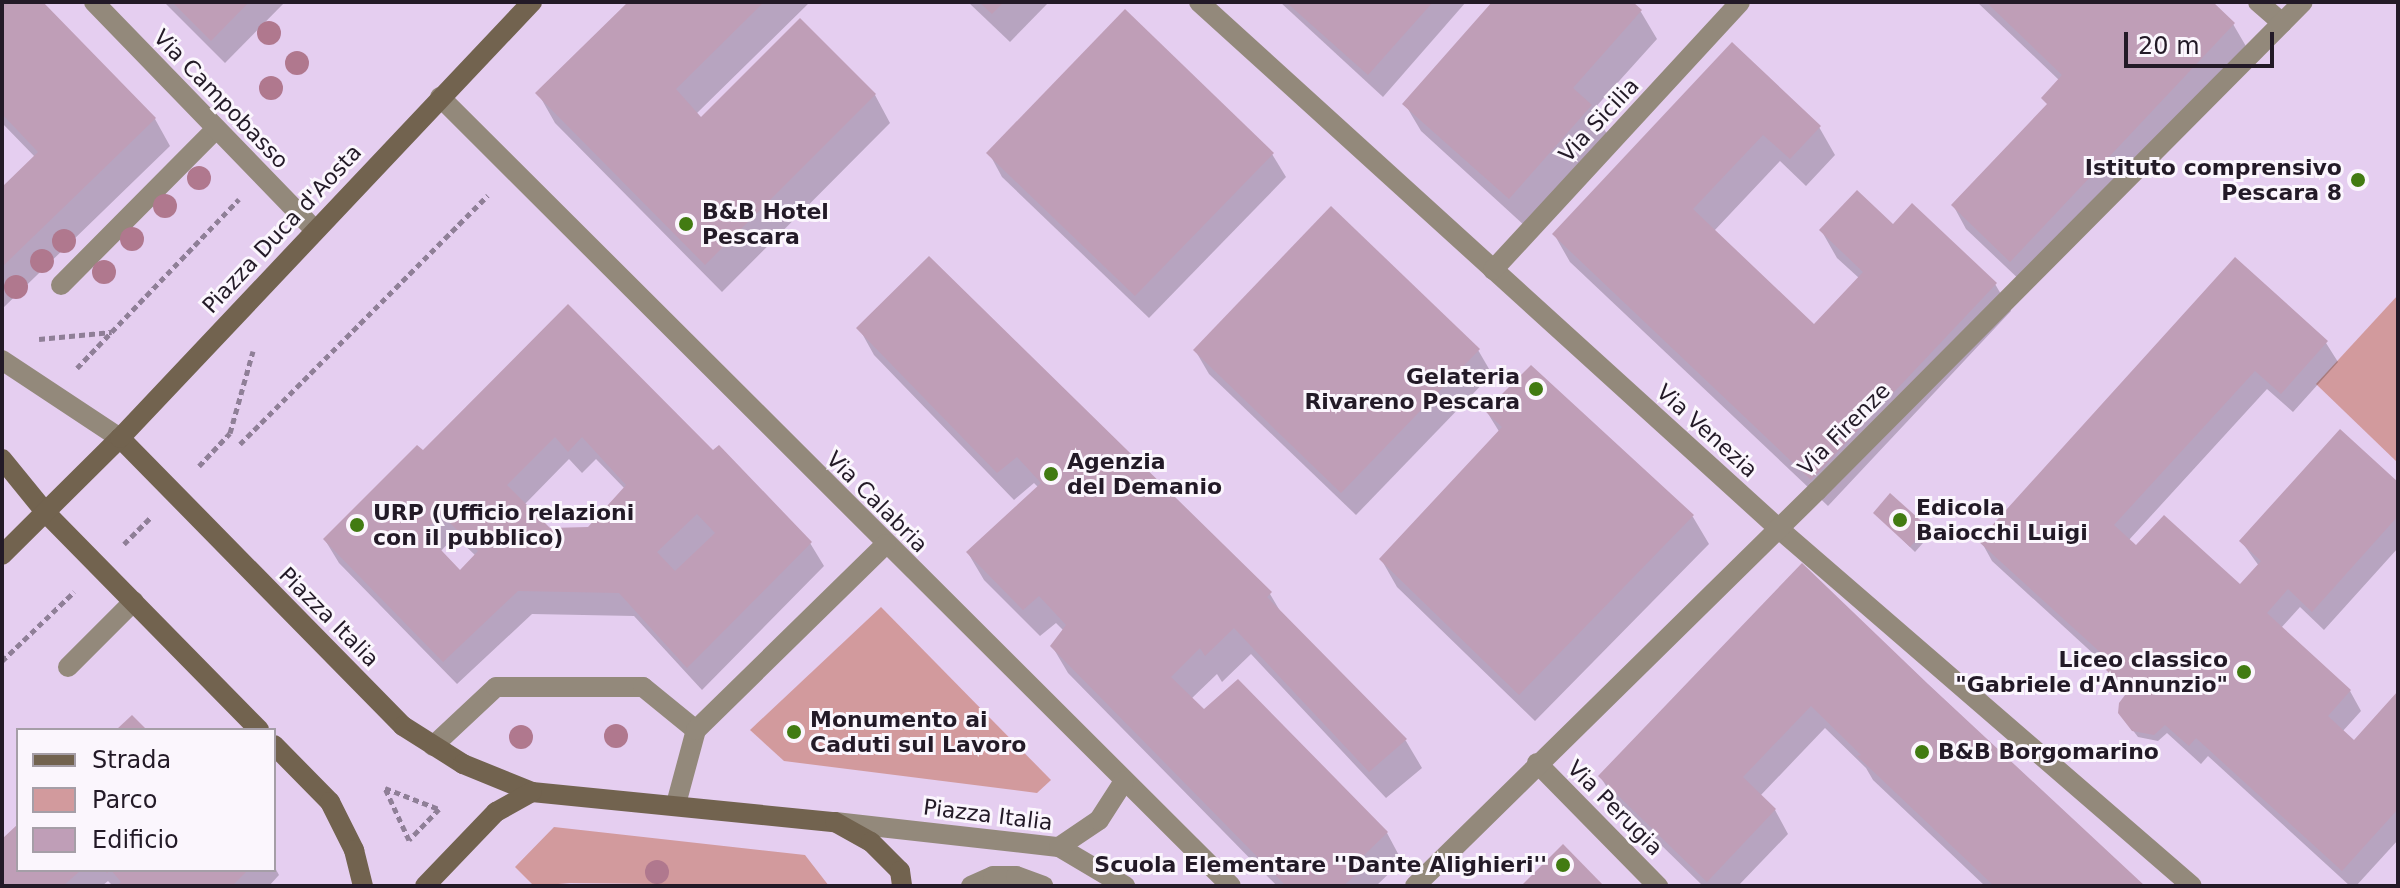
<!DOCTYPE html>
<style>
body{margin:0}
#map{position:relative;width:2400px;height:888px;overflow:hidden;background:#e5cef0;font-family:"DejaVu Sans",sans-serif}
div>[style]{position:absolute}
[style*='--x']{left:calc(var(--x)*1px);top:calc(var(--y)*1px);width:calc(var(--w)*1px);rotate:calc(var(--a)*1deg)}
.green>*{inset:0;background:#d29a9d}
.shadow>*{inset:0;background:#0003}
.building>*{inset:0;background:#bf9eb7}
.path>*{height:5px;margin-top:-2.5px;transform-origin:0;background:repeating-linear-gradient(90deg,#8f7f97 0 6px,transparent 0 10px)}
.lane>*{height:20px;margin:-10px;padding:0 10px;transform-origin:10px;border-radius:10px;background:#93897b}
.street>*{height:20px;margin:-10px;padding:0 10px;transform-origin:10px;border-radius:10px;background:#93897b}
.secondary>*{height:20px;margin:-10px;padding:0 10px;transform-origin:10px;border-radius:10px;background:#72634f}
.trees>*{width:24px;height:24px;margin:-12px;border-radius:50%;background:#b0788e}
.dots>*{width:22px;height:22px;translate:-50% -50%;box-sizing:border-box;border:4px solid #fbf6fd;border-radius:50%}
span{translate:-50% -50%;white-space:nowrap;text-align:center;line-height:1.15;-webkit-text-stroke:6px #fbf6fd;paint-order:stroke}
.street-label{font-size:22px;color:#231a27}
.poi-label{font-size:22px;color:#231a27;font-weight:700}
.right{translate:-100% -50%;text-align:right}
.left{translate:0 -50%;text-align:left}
.frame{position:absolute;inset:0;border:4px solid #231a27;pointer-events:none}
.legend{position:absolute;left:16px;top:728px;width:260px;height:144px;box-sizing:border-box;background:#fbf6fd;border:2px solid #a59ea7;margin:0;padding:10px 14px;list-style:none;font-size:24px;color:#231a27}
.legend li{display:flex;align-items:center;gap:16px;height:40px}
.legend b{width:40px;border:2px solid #a59ea7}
.scale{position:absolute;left:2124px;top:32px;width:150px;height:36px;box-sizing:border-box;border:4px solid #231a27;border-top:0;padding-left:10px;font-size:24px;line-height:28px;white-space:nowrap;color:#231a27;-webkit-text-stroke:6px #fbf6fd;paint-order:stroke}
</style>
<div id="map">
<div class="green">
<i style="clip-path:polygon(2398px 295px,2398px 463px,2316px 384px)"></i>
<i style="clip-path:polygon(881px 607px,1051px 780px,1037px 793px,784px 761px,750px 730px)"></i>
<i style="clip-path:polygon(554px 827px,805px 855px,829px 886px,570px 883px,534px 886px,515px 867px)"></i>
</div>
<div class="shadow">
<i style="clip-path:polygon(2px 2px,40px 2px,155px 119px,170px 146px,2px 309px,2px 190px,36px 158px,2px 123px)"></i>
<i style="clip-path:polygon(164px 2px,285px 2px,225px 63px)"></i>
<i style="clip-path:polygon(631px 2px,810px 2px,696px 114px,702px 120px,800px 21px,875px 95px,890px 123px,722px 292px,555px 123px,538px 93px)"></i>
<i style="clip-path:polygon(968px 2px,1049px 2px,1010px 42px)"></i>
<i style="clip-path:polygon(1280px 2px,1466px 2px,1383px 97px)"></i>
<i style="clip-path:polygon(1495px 2px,1630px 2px,1641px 12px,1657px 39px,1593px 110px,1607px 134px,1525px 226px,1421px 131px,1405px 104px)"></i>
<i style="clip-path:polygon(1977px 2px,2210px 2px,2233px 24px,2247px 48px,2024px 284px,1966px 229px,1953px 205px,2048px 106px,2060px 81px)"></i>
<i style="clip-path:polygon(1732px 45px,1819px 127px,1835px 155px,1806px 186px,1780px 161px,1714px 231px,1814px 326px,1859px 278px,1837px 258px,1821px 230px,1894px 227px,1995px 284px,2011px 311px,1828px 506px,1570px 262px,1554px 234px)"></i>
<i style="clip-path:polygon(989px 153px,1272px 154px,1286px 177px,1149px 318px,1002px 177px)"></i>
<i style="clip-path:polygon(2235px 260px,2326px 343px,2338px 362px,2293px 412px,2267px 389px,2128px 541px,2136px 548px,2240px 587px,2259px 566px,2241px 541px,2398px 485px,2398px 548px,2324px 630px,2300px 607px,2281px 628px,2350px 691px,2361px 711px,2342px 732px,2354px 743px,2398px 694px,2398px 840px,2356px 886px,2350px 886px,2208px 756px,2201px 764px,2167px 733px,2158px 741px,2138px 737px,2125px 720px,2126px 696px,2110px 669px,1992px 561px,1981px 541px)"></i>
<i style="clip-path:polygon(evenodd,568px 307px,713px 453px,810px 543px,824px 566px,702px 690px,634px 616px,532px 614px,457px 684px,339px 563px,325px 540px,423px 453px,568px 307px,569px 459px,582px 473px,596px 459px,625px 489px,589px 529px,549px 530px,524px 505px,569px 459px,568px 307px,455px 536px,476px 556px,460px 572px,440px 552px,455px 536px)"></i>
<i style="clip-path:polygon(859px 328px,1270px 594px,1283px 616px,1406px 741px,1422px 768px,1386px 798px,1251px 654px,1222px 682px,1217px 674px,1191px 699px,1204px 712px,1387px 833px,1402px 861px,1376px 886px,1277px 886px,1068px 673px,1052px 646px,1064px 631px,1056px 623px,1040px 636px,984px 580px,968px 553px,1039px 488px,1034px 483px,1014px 500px,874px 355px)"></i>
<i style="clip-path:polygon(1195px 350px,1478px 350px,1492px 374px,1356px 515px,1209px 374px)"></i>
<i style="clip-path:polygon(1531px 368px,1693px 517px,1709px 544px,1535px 721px,1397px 587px,1381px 559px,1500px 433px,1487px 412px)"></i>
<i style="clip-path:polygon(1875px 513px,1926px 528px,1930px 535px,1915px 552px)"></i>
<i style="clip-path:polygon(1802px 566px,2142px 886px,1985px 886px,1873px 780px,1866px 768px,1825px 728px,1760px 796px,1775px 810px,1788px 834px,1738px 886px,1703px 886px,1614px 799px,1600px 776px)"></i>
<i style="clip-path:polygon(18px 827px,18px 870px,274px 870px,274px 866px,279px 875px,269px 886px,113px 886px,108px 881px,102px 886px,2px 886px,2px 843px)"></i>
</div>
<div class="building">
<i style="clip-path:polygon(2px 2px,43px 2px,156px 118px,2px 267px,2px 187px,38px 152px,2px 114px)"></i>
<i style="clip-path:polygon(172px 2px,249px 2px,211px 41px)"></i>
<i style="clip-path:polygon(628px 2px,764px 2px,676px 89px,701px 117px,800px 18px,876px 94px,705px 265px,535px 93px)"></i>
<i style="clip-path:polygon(979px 2px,1004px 2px,992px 14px)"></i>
<i style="clip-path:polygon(1286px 2px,1433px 2px,1368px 75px)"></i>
<i style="clip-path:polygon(1492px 2px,1633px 2px,1642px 10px,1573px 88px,1592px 105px,1509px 199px,1402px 104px)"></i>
<i style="clip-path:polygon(1986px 2px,2213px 2px,2235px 23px,2010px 262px,1951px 205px,2047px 104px,2041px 98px,2062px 75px)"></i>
<i style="clip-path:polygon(1125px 9px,1274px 153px,1135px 296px,986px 153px)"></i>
<i style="clip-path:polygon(1732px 42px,1821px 126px,1790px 159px,1763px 135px,1693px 209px,1814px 324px,1863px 272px,1819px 230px,1857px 190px,1893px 224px,1912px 203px,1997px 283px,1811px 480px,1552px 234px)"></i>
<i style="clip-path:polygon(1331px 206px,1480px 349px,1341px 493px,1193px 350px)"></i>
<i style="clip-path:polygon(929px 256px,1272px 592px,1267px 597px,1407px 739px,1369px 772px,1234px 628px,1205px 656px,1200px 648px,1171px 677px,1204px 709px,1238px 679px,1388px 832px,1353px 866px,1359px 872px,1343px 886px,1286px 886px,1050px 646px,1066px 625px,1039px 596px,1023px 610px,966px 552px,1041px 483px,1017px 457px,997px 473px,856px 328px)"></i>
<i style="clip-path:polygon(2235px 257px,2328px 341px,2281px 394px,2255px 371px,2114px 525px,2136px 545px,2164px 515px,2240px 584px,2261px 561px,2239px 541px,2340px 429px,2398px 482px,2398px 516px,2312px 612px,2288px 589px,2267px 613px,2351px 690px,2328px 716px,2354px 740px,2398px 691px,2398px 809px,2342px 871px,2196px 738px,2189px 746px,2165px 725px,2154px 735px,2132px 731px,2118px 713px,2119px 703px,2128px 691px,2106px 670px,2112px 663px,1978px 541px)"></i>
<i style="clip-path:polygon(evenodd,568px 304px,713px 450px,719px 445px,812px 542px,687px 668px,619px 593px,518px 591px,443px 662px,323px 539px,417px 445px,423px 450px,568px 304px,555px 437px,568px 452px,582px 437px,626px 485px,588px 527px,550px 528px,507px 485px,555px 437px,568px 304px,441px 514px,478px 551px,460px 570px,424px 532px,441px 514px,568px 304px,697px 514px,715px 533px,675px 571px,657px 552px,697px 514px)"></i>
<i style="clip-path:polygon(1531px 365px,1694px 515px,1519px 695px,1379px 559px,1502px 427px,1485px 411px)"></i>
<i style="clip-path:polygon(1890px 493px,1928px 527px,1910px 547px,1873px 513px)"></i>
<i style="clip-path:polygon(1802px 563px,1928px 684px,2145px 886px,1994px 886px,1857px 756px,1861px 755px,1811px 706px,1743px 777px,1776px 809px,1707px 882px,1598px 776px)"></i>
<i style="clip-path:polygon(132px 715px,147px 730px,116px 730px)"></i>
<i style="clip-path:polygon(18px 824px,18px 870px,81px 870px,63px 886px,2px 886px,2px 839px)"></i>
<i style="clip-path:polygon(1563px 844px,1604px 886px,1521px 886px)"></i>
<i style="clip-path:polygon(104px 870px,248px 870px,232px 886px,117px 886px,121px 882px,111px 870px,107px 873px)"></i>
</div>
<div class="path">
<i style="--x:39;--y:339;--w:73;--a:-5.5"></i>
<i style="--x:77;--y:368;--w:234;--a:-46.2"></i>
<i style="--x:240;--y:444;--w:351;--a:-45.1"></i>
<i style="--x:199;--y:466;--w:45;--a:-46.8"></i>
<i style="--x:230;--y:433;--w:85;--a:-74.3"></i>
<i style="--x:124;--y:544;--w:38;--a:-45"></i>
<i style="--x:2;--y:661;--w:100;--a:-43.8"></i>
<i style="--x:385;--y:788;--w:58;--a:21.3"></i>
<i style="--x:439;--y:809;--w:43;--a:134.1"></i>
<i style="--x:409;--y:840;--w:57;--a:-114.8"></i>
</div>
<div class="lane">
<i style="--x:61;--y:285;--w:220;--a:-45.2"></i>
<i style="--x:68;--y:667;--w:93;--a:-45"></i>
<i style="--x:433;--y:746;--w:86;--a:-43.1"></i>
<i style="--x:496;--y:687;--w:147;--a:0"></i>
<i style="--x:643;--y:687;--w:68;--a:39.1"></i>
</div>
<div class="street">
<i style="--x:94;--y:2;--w:316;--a:45.9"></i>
<i style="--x:1199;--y:2;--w:782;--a:42.25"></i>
<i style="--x:1778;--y:528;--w:547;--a:40.85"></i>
<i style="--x:2258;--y:2;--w:32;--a:41"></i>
<i style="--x:440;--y:97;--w:1117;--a:44.93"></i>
<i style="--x:1493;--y:270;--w:364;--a:-47.3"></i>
<i style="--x:2;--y:360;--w:141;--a:33.5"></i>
<i style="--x:1537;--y:763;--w:173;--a:45.5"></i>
<i style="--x:676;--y:804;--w:77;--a:-74.9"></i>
<i style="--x:696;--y:730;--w:266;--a:-44.4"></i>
<i style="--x:835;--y:822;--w:225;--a:6.4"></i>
<i style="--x:1059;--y:847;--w:77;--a:30.6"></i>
<i style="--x:1059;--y:847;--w:48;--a:-34"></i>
<i style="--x:1099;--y:820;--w:46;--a:-57.3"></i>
<i style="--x:971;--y:886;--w:24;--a:-24"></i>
<i style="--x:993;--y:876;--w:23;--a:0"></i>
<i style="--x:1016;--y:876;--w:29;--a:20"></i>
<i style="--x:1415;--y:886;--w:564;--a:-44.5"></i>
<i style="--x:1817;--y:491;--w:689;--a:-45.18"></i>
</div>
<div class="secondary">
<i style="--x:120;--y:438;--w:404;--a:45.5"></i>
<i style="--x:403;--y:726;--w:71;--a:32.3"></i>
<i style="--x:463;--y:764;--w:74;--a:22.1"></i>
<i style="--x:532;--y:792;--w:304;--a:5.7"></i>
<i style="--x:835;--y:822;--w:41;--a:29.1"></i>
<i style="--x:871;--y:842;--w:41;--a:45"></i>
<i style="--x:900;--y:871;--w:15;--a:82"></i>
<i style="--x:2;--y:459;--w:70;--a:50.8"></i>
<i style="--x:46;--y:513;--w:304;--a:45.5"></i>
<i style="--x:2;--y:555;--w:166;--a:-44.8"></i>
<i style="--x:120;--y:438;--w:600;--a:-46.62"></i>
<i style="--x:274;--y:745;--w:80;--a:45.5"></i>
<i style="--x:330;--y:802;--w:54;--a:63.4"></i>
<i style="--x:354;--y:850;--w:37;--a:76"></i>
<i style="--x:425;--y:886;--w:103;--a:-46.2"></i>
<i style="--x:496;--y:812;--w:41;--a:-29.1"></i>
</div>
<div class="trees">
<i style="left:269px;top:33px"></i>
<i style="left:297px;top:63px"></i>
<i style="left:271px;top:88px"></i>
<i style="left:199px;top:178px"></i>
<i style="left:165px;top:206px"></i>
<i style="left:132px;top:239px"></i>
<i style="left:64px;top:241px"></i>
<i style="left:42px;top:261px"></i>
<i style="left:104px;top:272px"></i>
<i style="left:16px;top:287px"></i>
<i style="left:616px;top:736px"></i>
<i style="left:521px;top:737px"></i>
<i style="left:657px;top:872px"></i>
</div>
<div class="dots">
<i style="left:2358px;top:180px;background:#427b12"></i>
<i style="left:686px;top:224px;background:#427b12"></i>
<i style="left:1536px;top:389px;background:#427b12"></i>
<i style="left:1051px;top:474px;background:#427b12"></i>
<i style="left:1900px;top:520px;background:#427b12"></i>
<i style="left:357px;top:525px;background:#427b12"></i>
<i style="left:2244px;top:672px;background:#427b12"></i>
<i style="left:794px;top:732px;background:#427b12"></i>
<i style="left:1922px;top:752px;background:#427b12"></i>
<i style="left:1563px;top:865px;background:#427b12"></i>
</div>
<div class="street-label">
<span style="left:221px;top:99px;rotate:46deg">Via Campobasso</span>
<span style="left:1599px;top:120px;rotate:-47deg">Via Sicilia</span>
<span style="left:282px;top:229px;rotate:-47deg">Piazza Duca d'Aosta</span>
<span style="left:1844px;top:429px;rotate:-45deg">Via Firenze</span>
<span style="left:1707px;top:431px;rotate:42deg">Via Venezia</span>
<span style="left:877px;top:502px;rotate:45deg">Via Calabria</span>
<span style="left:329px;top:617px;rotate:45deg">Piazza Italia</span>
<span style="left:1615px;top:808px;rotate:45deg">Via Perugia</span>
<span style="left:988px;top:815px;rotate:7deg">Piazza Italia</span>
</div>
<div class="poi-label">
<span class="right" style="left:2342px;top:180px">Istituto comprensivo<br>Pescara 8</span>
<span class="left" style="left:702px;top:224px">B&amp;B Hotel<br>Pescara</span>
<span class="right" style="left:1520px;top:389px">Gelateria<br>Rivareno Pescara</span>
<span class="left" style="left:1067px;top:474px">Agenzia<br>del Demanio</span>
<span class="left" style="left:1916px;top:520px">Edicola<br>Baiocchi Luigi</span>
<span class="left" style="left:373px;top:525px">URP (Ufficio relazioni<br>con il pubblico)</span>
<span class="right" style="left:2228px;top:672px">Liceo classico<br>"Gabriele d'Annunzio"</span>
<span class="left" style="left:810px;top:732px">Monumento ai<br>Caduti sul Lavoro</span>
<span class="left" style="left:1938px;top:752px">B&amp;B Borgomarino</span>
<span class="right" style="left:1547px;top:865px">Scuola Elementare ''Dante Alighieri''</span>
</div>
<div class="frame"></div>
<ul class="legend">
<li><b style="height:10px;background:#72634f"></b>Strada</li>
<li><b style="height:22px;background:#d29a9d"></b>Parco</li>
<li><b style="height:22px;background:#bf9eb7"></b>Edificio</li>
</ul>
<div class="scale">20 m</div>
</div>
